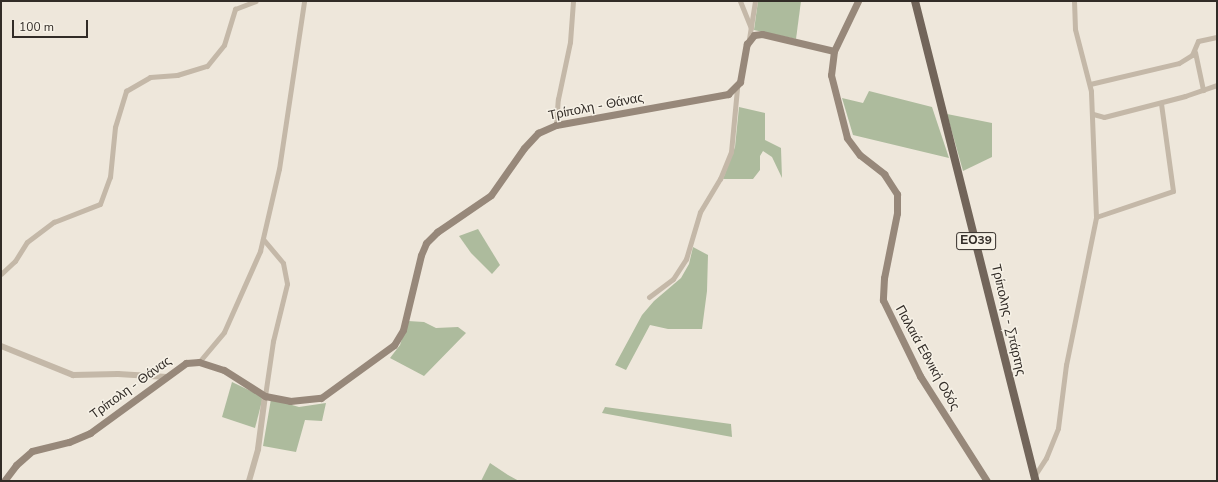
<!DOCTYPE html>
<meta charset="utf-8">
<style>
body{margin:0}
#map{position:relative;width:1218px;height:482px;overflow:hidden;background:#eee7db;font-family:"Nunito Sans",sans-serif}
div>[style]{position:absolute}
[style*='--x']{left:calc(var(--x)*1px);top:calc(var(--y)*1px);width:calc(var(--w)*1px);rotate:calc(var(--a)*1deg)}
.green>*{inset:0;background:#adbb9d}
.minor>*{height:5px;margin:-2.5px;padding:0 2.5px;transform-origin:2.5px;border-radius:2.5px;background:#c4b8a8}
.tertiary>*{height:6px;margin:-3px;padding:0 3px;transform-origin:3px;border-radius:3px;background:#c4b8a8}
.secondary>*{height:7px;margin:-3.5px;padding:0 3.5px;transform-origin:3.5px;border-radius:3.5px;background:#97887a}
.primary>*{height:8px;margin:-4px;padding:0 4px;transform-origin:4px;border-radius:4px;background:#72655a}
span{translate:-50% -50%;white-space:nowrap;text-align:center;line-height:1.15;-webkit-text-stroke:3px #f6f1e6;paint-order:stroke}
.shield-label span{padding:1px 3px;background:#f6f1e6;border:1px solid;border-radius:3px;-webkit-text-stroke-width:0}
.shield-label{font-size:12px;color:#322c27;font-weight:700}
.street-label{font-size:13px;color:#322c27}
.frame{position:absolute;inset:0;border:2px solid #322c27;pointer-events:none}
.scale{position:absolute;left:12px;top:20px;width:76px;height:18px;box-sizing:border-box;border:2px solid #322c27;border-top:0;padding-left:5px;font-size:12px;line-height:14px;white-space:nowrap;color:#322c27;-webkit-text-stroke:3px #f6f1e6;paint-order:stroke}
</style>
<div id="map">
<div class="green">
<i style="clip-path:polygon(758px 1px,801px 1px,796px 39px,754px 30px)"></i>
<i style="clip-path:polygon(869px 91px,932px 107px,949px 158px,853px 135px,842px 98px,863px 103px)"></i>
<i style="clip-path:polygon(739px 107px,765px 113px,765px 140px,781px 148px,782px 178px,772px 157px,763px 151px,760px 156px,760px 170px,753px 179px,723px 179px,735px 147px)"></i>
<i style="clip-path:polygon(947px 114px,992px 123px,992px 157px,963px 171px)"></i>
<i style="clip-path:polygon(478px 229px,500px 265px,492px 274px,471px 253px,459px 236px)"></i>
<i style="clip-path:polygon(693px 247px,708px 255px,707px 291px,702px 329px,668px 329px,650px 325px,626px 370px,615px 365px,642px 315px,654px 301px,681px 278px,689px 264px)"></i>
<i style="clip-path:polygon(408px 321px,424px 322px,436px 328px,458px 327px,466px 333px,424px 376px,390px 358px,400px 345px)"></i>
<i style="clip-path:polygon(232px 382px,263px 397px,255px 428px,222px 417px)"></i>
<i style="clip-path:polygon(271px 399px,299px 407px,326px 403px,322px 421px,305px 420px,296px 452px,263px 446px)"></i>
<i style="clip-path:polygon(605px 407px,731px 424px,732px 437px,602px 413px)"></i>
<i style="clip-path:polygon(490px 463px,508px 475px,519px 481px,481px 481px)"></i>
</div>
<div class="minor">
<i style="--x:740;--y:1;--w:29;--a:68"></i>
<i style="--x:749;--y:39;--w:38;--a:-81"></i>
<i style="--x:1195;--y:52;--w:39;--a:78"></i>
<i style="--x:1090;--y:84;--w:91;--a:-13.3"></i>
<i style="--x:1179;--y:63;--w:15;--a:-32"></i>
<i style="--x:1192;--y:55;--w:15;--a:-67"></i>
<i style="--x:1198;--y:41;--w:19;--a:-12"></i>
<i style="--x:1093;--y:114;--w:11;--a:15"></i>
<i style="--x:1104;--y:117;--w:84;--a:-14.5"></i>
<i style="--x:1185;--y:96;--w:34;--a:-19"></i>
<i style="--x:556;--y:125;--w:26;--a:-86"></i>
<i style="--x:558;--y:99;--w:58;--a:-78.1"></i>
<i style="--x:570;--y:42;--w:41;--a:-85.8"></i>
<i style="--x:1096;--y:217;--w:81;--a:-18.7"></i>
<i style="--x:1173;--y:191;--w:89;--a:-97.8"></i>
<i style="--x:263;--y:239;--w:31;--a:50"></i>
<i style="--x:283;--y:263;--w:21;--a:79"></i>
<i style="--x:287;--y:284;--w:59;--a:103.8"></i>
<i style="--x:273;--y:341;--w:56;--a:98.3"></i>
<i style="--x:1;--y:274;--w:19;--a:-43"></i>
<i style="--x:15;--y:261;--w:22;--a:-58"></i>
<i style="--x:27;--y:242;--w:34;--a:-37"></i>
<i style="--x:54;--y:222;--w:49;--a:-21.4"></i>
<i style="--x:100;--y:204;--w:29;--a:-70"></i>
<i style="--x:110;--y:177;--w:50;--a:-84.3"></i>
<i style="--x:115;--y:127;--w:38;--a:-73"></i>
<i style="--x:126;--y:91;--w:28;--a:-30"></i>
<i style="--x:150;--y:77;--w:27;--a:-4"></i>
<i style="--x:177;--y:75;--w:31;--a:-17"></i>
<i style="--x:207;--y:66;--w:27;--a:-51"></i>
<i style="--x:224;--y:45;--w:38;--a:-73"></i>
<i style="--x:235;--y:9;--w:22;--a:-21"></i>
<i style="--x:649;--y:297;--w:30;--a:-37"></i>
<i style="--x:673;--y:279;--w:24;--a:-57"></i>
<i style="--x:686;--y:259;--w:49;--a:-73.4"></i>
<i style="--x:700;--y:212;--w:39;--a:-59"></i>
<i style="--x:720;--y:179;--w:29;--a:-68"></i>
<i style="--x:731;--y:152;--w:64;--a:-84.6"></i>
<i style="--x:199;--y:362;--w:39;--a:-50"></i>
<i style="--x:224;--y:332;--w:89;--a:-66"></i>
<i style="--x:260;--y:251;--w:84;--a:-77"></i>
<i style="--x:279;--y:169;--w:170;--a:-81.5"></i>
<i style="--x:1035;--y:475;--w:20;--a:-57"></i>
<i style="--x:1046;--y:458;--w:32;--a:-68"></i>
<i style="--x:1058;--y:428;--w:64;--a:-82.8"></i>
<i style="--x:1066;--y:365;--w:151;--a:-78.5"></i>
<i style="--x:1096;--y:217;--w:126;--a:-92.3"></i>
<i style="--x:1091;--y:91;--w:64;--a:-104.5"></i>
<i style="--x:1075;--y:29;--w:28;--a:-92"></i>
</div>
<div class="tertiary">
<i style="--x:1;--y:346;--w:78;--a:21.9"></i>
<i style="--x:73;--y:375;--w:45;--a:-1.3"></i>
<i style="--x:118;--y:374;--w:49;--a:3.5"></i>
<i style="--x:249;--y:481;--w:33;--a:-74"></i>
<i style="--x:258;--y:449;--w:53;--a:-82.5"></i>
</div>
<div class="secondary">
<i style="--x:858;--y:1;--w:55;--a:115.6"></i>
<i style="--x:834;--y:51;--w:24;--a:97"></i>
<i style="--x:831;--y:75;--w:65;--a:75.7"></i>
<i style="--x:847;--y:138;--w:21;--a:53"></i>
<i style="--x:860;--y:155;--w:31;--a:38"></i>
<i style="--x:884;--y:174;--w:24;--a:57"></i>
<i style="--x:897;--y:194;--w:19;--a:90"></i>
<i style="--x:897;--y:213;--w:66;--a:101.3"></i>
<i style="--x:884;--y:278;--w:22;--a:93"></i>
<i style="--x:883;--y:300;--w:85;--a:64"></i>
<i style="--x:920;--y:376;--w:125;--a:57.5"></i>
<i style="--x:4;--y:481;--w:20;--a:-53"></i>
<i style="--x:16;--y:465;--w:21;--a:-41"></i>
<i style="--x:32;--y:451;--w:38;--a:-14"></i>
<i style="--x:69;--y:442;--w:23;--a:-23"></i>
<i style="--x:90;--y:433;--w:119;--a:-36.1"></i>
<i style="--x:186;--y:363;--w:13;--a:-4"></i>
<i style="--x:199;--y:362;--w:26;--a:18"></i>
<i style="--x:224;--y:370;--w:49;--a:32.4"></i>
<i style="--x:265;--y:396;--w:25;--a:11"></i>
<i style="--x:290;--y:401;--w:31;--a:-6"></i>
<i style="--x:321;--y:398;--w:90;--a:-36"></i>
<i style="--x:394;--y:345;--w:17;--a:-59"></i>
<i style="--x:403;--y:330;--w:77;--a:-76.5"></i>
<i style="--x:421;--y:255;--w:13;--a:-67"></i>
<i style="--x:426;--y:243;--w:16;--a:-45"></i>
<i style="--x:437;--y:232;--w:65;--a:-34.4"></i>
<i style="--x:491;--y:195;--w:57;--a:-54.9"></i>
<i style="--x:524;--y:148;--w:21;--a:-47"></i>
<i style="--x:538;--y:133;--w:20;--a:-24"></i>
<i style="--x:556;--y:125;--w:175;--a:-10.2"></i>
<i style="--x:728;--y:94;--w:17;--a:-45"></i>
<i style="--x:740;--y:82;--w:39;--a:-80"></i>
<i style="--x:747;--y:44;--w:11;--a:-52"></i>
<i style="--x:754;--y:35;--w:8;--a:-7"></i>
<i style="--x:762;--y:34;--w:74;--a:13.3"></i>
</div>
<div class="primary">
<i style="--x:915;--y:1;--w:495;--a:75.9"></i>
</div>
<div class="shield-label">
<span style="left:976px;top:241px">ΕΟ39</span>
</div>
<div class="street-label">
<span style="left:596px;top:107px;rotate:-11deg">Τρίπολη - Θάνας</span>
<span style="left:1008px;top:320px;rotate:77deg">Τρίπολης - Σπάρτης</span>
<span style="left:927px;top:358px;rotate:61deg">Παλαιά Εθνική Οδός</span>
<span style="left:131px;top:388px;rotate:-36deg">Τρίπολη - Θάνας</span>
</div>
<div class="frame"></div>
<div class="scale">100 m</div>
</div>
